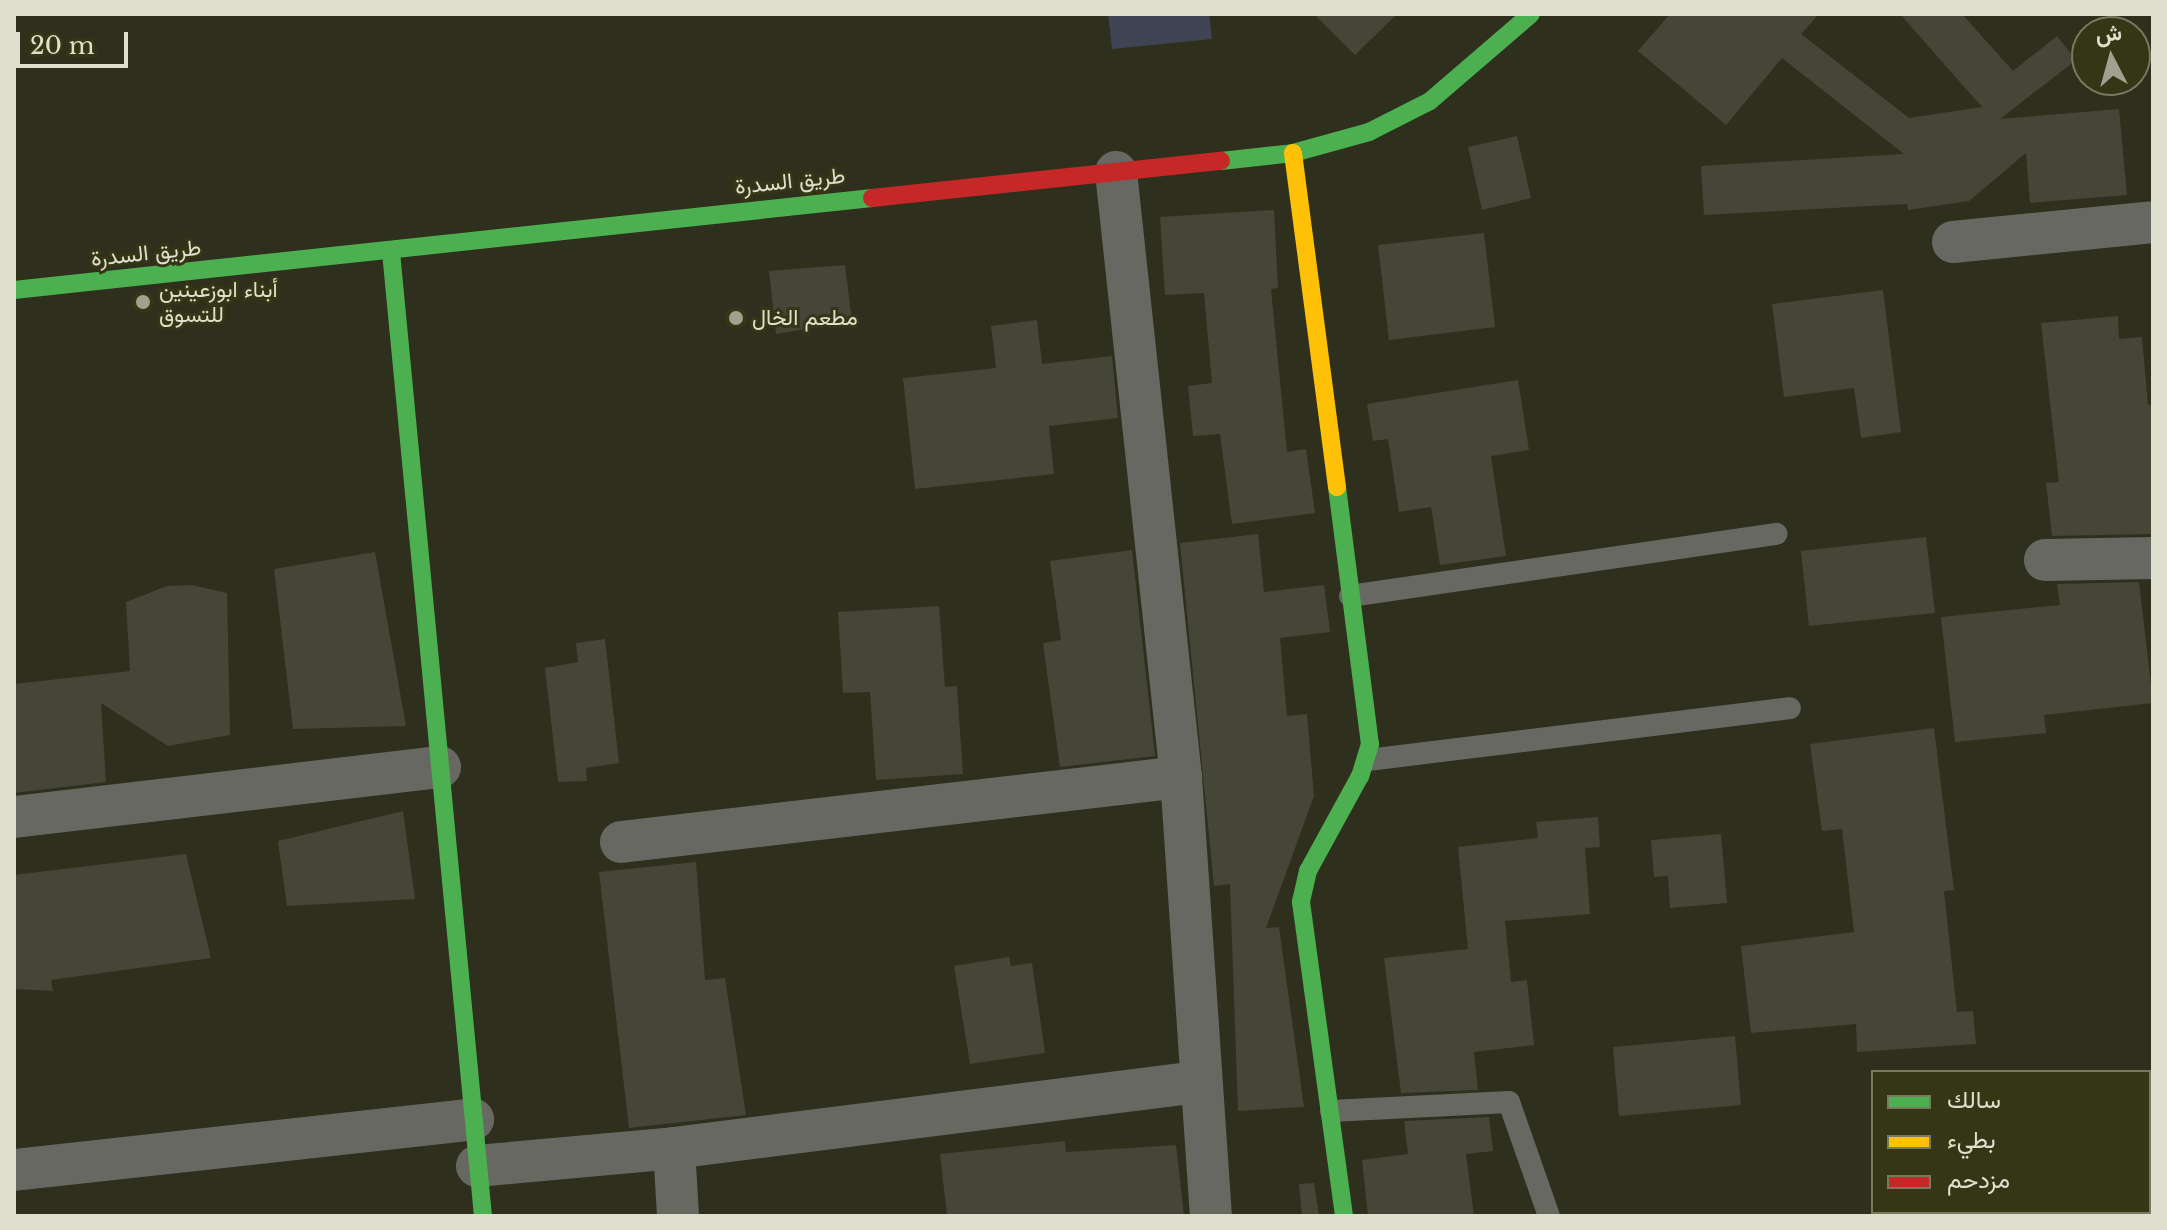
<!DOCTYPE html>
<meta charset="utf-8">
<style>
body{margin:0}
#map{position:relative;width:2167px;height:1230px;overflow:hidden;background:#2e2f1d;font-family:"Libre Baskerville",Vazirmatn,serif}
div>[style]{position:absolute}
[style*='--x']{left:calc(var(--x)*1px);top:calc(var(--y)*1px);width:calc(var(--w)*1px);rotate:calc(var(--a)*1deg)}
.green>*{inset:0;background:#3e4453}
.building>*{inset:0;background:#454637}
.lane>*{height:22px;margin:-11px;padding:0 11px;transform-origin:11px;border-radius:11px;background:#676861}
.street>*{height:42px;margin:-21px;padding:0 21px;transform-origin:21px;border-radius:21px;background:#676861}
.fast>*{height:18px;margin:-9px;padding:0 9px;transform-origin:9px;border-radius:9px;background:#4caf50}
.slow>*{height:18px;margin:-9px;padding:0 9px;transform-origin:9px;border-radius:9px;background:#ffc107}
.jam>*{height:18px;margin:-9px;padding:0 9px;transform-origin:9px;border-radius:9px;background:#c62828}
.dots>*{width:22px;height:22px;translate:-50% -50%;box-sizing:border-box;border:4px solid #343616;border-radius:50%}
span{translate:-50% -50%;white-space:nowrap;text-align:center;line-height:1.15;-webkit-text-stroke:6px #343616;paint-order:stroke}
.street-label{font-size:22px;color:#dee0cd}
.poi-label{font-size:22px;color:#dee0cd}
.left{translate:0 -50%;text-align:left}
.frame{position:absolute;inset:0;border:16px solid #dee0cd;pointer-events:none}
.legend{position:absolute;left:1871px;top:1070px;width:280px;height:144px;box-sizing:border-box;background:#343616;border:2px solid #787a5f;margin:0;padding:10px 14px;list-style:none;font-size:24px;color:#dee0cd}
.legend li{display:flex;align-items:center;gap:16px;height:40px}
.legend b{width:40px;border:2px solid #787a5f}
.north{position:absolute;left:2071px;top:16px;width:80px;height:80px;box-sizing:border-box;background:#343616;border:2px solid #787a5f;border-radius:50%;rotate:354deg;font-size:22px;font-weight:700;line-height:32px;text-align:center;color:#dee0cd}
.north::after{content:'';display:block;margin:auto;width:28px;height:36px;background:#a0a28f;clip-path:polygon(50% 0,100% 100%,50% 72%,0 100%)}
.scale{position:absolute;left:16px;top:32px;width:112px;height:36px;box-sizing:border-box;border:4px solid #dee0cd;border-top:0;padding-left:10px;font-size:24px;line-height:28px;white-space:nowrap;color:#dee0cd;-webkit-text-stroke:6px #343616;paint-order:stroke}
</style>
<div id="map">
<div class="green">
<i style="clip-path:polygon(1108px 14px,1209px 14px,1212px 39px,1112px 49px)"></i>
</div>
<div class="building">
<i style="clip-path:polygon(1314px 14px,1397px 14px,1355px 55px)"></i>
<i style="clip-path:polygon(1670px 14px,1819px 14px,1801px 34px,1909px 118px,1982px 107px,1900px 14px,1962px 14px,2013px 71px,2057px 36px,2076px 60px,2000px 119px,2119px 109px,2127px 195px,2030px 203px,2026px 153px,1969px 201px,1908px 210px,1907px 204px,1704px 215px,1701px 166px,1904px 154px,1782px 58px,1726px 125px,1638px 51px)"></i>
<i style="clip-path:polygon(1517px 136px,1531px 198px,1482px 210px,1468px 147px)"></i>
<i style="clip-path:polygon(1274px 210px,1278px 288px,1271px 289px,1287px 452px,1306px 449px,1315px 513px,1232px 524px,1220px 434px,1193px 436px,1188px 386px,1212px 383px,1204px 293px,1165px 295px,1160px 217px)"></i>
<i style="clip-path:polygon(1484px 233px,1495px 327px,1389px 340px,1378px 245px)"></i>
<i style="clip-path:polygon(845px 265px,852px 321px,776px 334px,769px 271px)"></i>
<i style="clip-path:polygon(1883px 290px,1901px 432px,1861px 438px,1854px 388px,1784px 397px,1772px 304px)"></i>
<i style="clip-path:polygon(2118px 316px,2119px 339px,2142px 337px,2148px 405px,2153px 404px,2153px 534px,2052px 536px,2046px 483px,2059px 482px,2041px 323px)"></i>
<i style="clip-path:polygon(1037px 320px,1042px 364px,1112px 356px,1118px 418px,1049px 426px,1054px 474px,915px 489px,903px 378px,996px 368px,991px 326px)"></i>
<i style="clip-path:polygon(1518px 380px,1529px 450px,1491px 456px,1506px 556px,1440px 565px,1431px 507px,1399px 512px,1388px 439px,1373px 441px,1367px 404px)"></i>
<i style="clip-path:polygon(1258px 534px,1264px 592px,1324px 585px,1330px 632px,1280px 638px,1287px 716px,1307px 714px,1314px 796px,1266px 928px,1279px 927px,1304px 1107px,1238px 1111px,1230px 884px,1214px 886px,1180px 543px)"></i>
<i style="clip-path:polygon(1926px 537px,1935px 613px,1809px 626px,1801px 551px)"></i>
<i style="clip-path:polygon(1132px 550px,1155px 756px,1060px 767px,1043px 643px,1061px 640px,1050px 561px)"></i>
<i style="clip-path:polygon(375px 552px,406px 726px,293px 729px,274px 569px)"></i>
<i style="clip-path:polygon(2139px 582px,2153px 703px,2044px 715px,2046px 733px,1955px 742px,1941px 617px,2060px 605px,2057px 584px)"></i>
<i style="clip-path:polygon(192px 585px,227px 593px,230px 735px,168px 746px,101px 703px,106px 782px,14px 793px,14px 684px,130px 671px,126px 602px,167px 586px)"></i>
<i style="clip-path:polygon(939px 606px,945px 687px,957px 686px,963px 774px,876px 780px,870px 692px,843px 693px,838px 612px)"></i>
<i style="clip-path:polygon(605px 639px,619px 763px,586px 768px,587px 781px,558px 782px,545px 668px,578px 662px,576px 643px)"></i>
<i style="clip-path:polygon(1934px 728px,1954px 890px,1944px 891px,1957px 1012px,1973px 1011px,1976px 1044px,1857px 1052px,1856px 1024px,1751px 1033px,1741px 946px,1854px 932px,1842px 829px,1822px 831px,1810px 744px)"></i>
<i style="clip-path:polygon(403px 811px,415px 899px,287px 906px,278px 841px)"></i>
<i style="clip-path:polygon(1598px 817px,1600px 847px,1585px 848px,1590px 914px,1505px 921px,1511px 982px,1527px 980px,1534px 1045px,1474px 1052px,1478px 1090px,1401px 1093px,1384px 958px,1468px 949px,1458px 847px,1538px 838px,1536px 822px)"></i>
<i style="clip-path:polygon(1721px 834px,1727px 903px,1670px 908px,1668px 876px,1654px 877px,1651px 840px)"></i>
<i style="clip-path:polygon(186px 854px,211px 958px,51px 980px,53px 991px,14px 989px,14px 875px)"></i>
<i style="clip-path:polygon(696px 862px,705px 980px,725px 978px,746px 1115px,629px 1128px,599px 872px)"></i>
<i style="clip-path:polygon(1009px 957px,1011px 966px,1032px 963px,1045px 1053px,970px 1064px,954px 966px)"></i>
<i style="clip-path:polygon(1735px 1036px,1741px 1105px,1619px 1116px,1613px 1047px)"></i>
<i style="clip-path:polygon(1489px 1117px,1493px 1151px,1466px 1154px,1474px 1216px,1368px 1216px,1362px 1160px,1408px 1154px,1404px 1121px)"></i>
<i style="clip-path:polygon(1065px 1141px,1066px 1152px,1176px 1145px,1184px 1216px,947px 1216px,940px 1154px)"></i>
<i style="clip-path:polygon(1314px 1183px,1319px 1216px,1302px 1216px,1299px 1184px)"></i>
</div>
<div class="lane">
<i style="--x:1350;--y:596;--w:431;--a:-8.3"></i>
<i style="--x:1368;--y:760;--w:425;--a:-7"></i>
<i style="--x:1331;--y:1111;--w:178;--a:-2.9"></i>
<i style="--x:1509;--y:1102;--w:121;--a:70.7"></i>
</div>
<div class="street">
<i style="--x:1116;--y:172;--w:608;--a:83.87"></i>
<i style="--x:1181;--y:777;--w:440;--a:86.1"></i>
<i style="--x:1953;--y:242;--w:201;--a:-5.7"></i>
<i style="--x:2045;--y:560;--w:108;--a:-1.1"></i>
<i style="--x:14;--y:817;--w:429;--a:-6.7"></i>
<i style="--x:621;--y:842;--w:564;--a:-6.62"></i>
<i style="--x:674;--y:1148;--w:68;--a:86.6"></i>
<i style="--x:477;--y:1166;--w:198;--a:-5.2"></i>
<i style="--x:674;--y:1148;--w:527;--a:-7.19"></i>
<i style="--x:14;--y:1170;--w:462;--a:-6.3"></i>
</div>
<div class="fast">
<i style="--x:1221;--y:161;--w:72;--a:-6.3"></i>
<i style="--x:1293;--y:153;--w:79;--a:-15.4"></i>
<i style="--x:1369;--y:132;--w:68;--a:-26.9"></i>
<i style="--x:1430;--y:101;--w:133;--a:-40.7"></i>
<i style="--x:391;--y:252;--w:968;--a:84.55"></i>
<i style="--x:14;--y:290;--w:863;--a:-6.12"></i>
<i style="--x:1337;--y:487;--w:259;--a:82.7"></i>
<i style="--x:1370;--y:744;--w:34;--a:107"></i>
<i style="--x:1360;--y:776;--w:108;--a:118.7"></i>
<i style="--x:1308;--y:871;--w:32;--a:103"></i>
<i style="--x:1301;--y:902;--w:317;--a:82.2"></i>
</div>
<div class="slow">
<i style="--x:1293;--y:153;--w:337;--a:82.5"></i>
</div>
<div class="jam">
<i style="--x:872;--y:198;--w:351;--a:-6.1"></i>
</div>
<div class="dots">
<i style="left:143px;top:302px;background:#a0a28f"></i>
<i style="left:736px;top:318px;background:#a0a28f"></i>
</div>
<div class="street-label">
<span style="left:790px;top:181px;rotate:-6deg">طريق السدرة</span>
<span style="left:146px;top:253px;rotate:-6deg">طريق السدرة</span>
</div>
<div class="poi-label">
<span class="left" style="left:159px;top:302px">أبناء ابوزعينين<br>للتسوق</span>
<span class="left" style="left:752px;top:318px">مطعم الخال</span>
</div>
<div class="frame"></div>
<ul class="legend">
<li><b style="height:10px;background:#4caf50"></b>سالك</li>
<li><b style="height:10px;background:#ffc107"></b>بطيء</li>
<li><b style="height:10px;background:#c62828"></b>مزدحم</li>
</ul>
<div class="north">ش</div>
<div class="scale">20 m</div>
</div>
